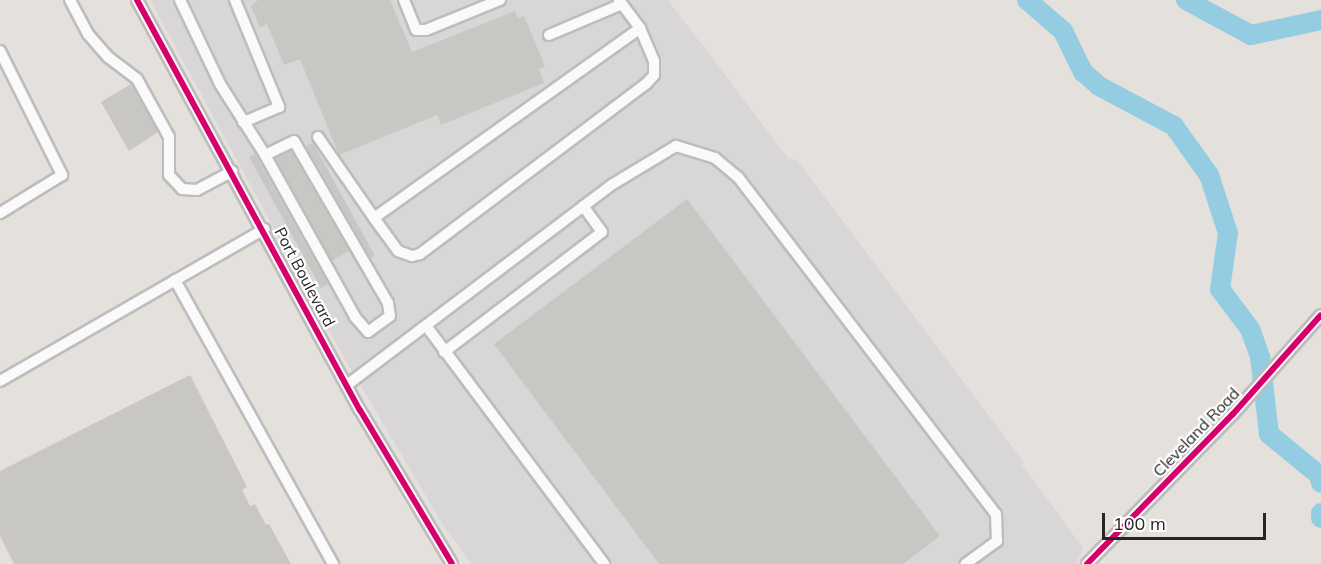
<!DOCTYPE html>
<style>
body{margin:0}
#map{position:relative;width:1321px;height:564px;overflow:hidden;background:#e4e1dc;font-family:Mulish,sans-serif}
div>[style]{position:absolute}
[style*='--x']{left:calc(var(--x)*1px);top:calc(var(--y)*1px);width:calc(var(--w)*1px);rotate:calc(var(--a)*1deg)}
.industrial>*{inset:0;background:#d9d6d8}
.river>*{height:20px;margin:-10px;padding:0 10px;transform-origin:10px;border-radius:10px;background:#94cce2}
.building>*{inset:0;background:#c9c7c3}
.roads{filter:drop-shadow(2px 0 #bebdbd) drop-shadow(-2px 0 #bebdbd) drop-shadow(0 2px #bebdbd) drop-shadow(0 -2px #bebdbd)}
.minor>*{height:10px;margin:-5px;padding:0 5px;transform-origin:5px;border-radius:5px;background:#fbfafa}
.cycleway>*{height:6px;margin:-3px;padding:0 3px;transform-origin:3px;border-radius:3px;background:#d6006c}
span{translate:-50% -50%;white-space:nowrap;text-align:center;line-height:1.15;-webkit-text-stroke:4.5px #fff;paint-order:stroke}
.street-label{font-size:16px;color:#262626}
.scale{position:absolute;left:1102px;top:513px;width:164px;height:27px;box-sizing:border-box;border:3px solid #262626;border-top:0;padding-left:8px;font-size:18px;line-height:21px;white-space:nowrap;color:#262626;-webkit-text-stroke:4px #fff;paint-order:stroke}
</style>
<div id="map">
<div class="industrial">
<i style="clip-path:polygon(150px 0,668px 0,788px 158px,797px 160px,1024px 462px,1022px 465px,1083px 548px,1076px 564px,471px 564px,442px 523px,346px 361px)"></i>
</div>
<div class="river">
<i style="--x:1027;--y:0;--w:48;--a:40.7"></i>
<i style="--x:1063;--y:31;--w:46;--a:64"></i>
<i style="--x:1083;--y:72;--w:21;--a:41"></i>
<i style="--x:1099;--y:86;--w:85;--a:28.1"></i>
<i style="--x:1174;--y:126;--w:60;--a:54.5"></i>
<i style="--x:1209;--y:175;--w:61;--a:71.9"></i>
<i style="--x:1228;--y:233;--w:57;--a:98.1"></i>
<i style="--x:1220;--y:289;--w:50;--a:53.1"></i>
<i style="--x:1250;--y:329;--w:30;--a:70"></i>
<i style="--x:1260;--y:357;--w:78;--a:83.3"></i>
<i style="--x:1269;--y:434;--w:65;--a:39.4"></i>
<i style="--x:1319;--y:475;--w:8;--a:76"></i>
<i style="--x:1186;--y:0;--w:74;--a:28.3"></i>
<i style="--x:1251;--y:35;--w:72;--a:-12.1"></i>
<i style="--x:1321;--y:513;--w:5;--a:90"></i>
</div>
<div class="building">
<i style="clip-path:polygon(258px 0,390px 0,412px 52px,515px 11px,518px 18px,524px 16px,545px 66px,539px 69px,544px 83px,441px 125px,437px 115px,339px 155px,300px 59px,284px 65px,267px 24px,260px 28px,251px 6px)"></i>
<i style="clip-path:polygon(131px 84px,158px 132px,129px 151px,101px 102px)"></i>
<i style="clip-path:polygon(313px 143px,375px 256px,371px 258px,306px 146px)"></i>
<i style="clip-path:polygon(291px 151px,349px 251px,332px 261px,275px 158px)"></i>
<i style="clip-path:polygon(255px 154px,328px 284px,321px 288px,249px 157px)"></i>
<i style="clip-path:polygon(687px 199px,940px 536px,903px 564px,659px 564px,494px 344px)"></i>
<i style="clip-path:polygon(190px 375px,247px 487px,242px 490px,250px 506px,255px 504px,266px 525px,269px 524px,291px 564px,14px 564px,0 536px,0 471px)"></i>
</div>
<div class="roads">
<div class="minor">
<i style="--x:70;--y:0;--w:38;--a:62"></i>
<i style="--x:88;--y:34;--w:30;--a:49"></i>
<i style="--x:108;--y:57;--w:36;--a:37"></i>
<i style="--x:137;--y:79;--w:66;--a:61.1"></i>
<i style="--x:169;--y:137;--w:38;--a:90"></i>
<i style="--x:169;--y:175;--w:19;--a:47"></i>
<i style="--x:182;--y:189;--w:15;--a:4"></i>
<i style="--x:197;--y:190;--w:40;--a:-28"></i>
<i style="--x:137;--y:0;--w:467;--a:61.5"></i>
<i style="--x:360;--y:410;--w:179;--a:59.1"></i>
<i style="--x:180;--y:0;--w:93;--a:64.5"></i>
<i style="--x:220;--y:84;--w:84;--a:57.6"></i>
<i style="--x:265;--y:155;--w:185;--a:60.9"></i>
<i style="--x:355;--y:317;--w:20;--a:49"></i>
<i style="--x:368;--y:332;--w:27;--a:-36"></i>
<i style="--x:390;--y:316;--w:13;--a:-99"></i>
<i style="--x:388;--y:303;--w:187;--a:-120.1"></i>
<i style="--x:294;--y:141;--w:32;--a:154"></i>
<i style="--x:235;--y:0;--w:116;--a:67.6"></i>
<i style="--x:279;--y:107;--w:39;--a:157"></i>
<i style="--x:404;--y:0;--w:32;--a:68"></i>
<i style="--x:416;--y:30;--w:10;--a:0"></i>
<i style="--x:426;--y:30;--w:80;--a:-22.1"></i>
<i style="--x:549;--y:35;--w:79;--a:-23"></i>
<i style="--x:0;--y:51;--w:139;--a:63.4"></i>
<i style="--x:62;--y:175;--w:73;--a:148.5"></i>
<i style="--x:318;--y:137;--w:98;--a:55.3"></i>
<i style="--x:374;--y:218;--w:327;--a:-35.5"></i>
<i style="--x:640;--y:28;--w:35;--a:-127"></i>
<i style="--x:374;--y:218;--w:41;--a:54"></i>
<i style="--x:398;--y:251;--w:15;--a:20"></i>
<i style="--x:412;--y:256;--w:8;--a:-14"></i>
<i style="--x:420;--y:254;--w:283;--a:-37"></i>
<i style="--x:646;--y:84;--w:12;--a:-48"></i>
<i style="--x:654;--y:75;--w:14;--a:-90"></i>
<i style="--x:654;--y:61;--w:36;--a:-113"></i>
<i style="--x:175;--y:280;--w:325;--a:60.9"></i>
<i style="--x:427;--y:327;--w:296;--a:53.2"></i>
<i style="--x:444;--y:352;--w:198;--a:-37.2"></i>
<i style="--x:602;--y:232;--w:32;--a:-126"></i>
<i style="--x:0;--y:381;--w:305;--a:-29.9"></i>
<i style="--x:347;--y:385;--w:333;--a:-37.1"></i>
<i style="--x:613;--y:184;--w:74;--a:-31.1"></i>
<i style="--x:676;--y:146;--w:41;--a:17.1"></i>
<i style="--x:715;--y:158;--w:30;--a:40"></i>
<i style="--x:738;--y:177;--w:424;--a:52.6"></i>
<i style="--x:996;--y:514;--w:27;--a:88"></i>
<i style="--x:997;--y:541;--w:39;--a:144"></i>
<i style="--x:1087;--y:564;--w:209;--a:-45.8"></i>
<i style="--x:1233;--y:414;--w:132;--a:-48.4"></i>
</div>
</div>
<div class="cycleway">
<i style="--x:137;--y:0;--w:467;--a:61.5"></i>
<i style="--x:360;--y:410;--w:179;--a:59.1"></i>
<i style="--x:1087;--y:564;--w:209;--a:-45.8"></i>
<i style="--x:1233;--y:414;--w:132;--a:-48.4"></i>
</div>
<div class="street-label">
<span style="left:305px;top:277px;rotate:62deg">Port Boulevard</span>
<span style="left:1196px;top:432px;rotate:-46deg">Cleveland Road</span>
</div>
<div class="scale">100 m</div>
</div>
